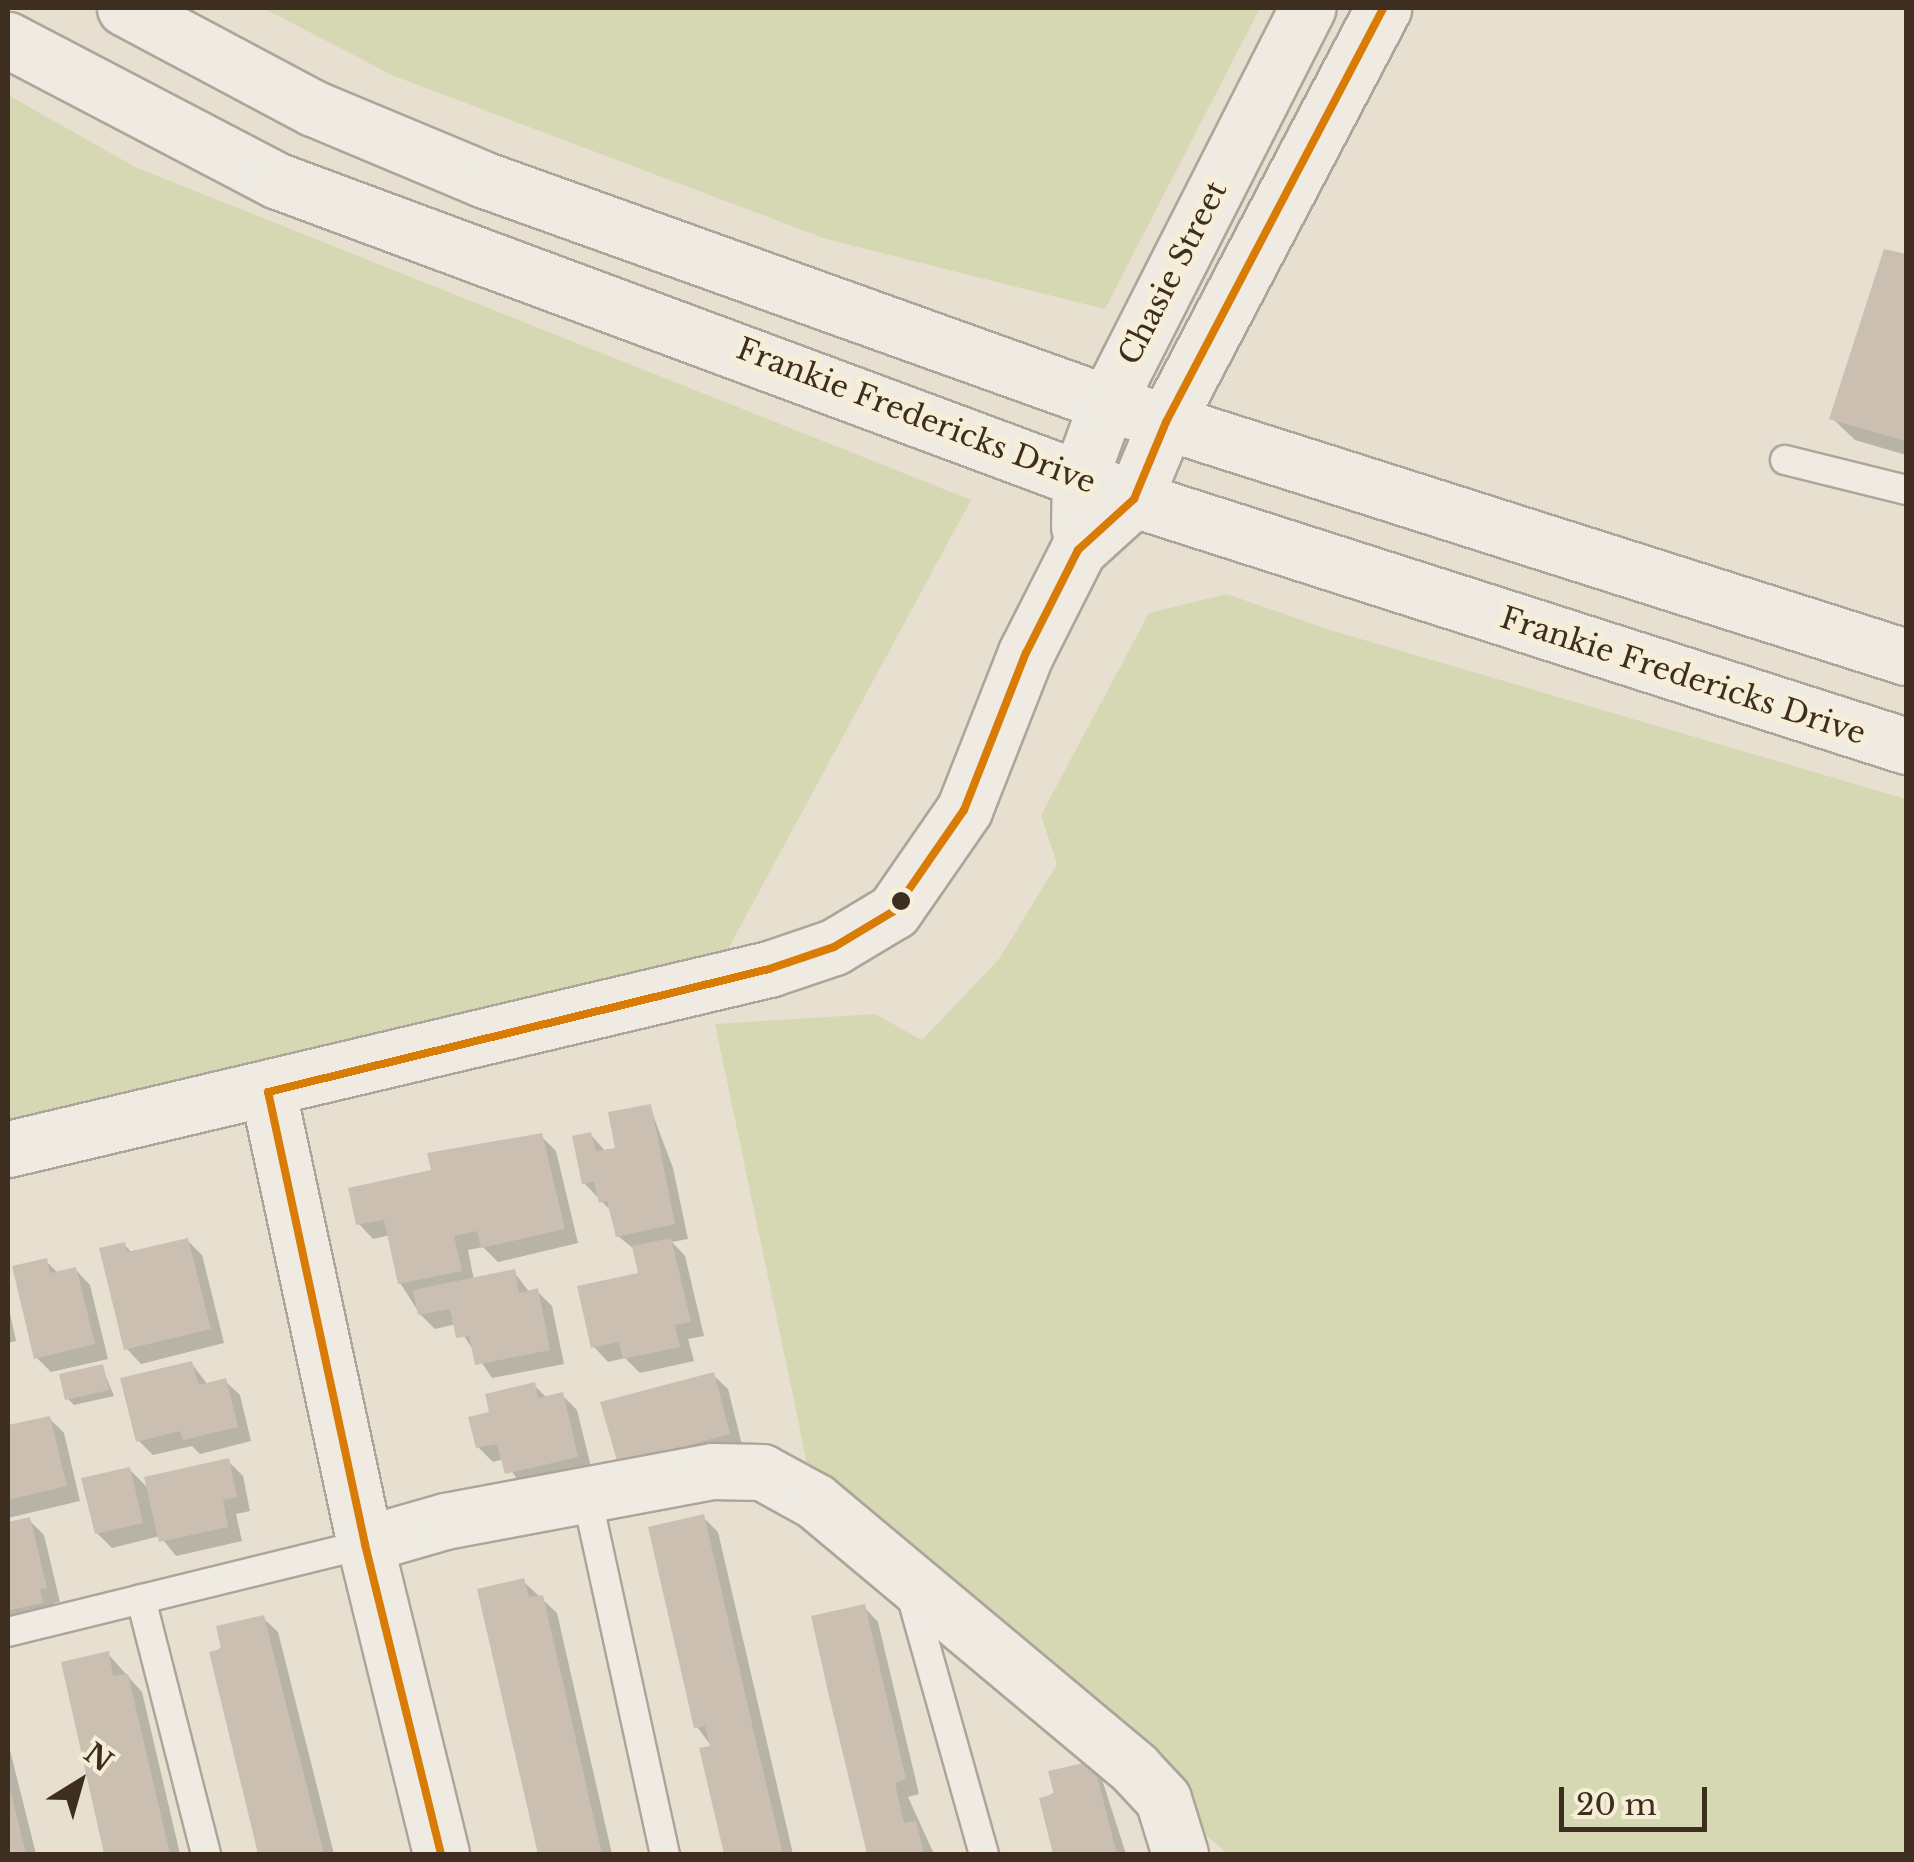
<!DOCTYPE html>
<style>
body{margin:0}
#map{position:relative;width:1914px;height:1862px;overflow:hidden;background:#e7e0d1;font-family:"Libre Baskerville",serif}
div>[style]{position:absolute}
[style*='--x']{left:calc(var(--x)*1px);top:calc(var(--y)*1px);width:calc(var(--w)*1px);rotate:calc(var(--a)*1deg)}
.green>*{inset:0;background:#d6d7b3}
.shadow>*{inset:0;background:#0003}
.building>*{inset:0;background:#cbbfb2}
.roads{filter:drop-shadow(2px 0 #ada599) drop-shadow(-2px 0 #ada599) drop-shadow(0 2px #ada599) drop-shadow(0 -2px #ada599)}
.lane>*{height:28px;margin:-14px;padding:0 14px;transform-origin:14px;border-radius:14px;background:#efebe3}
.street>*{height:55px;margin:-27.5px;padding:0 27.5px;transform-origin:27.5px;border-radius:27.5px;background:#efebe3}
.secondary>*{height:55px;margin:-27.5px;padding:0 27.5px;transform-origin:27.5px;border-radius:27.5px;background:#efebe3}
.bus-1>*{height:8px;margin:-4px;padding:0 4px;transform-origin:4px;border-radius:4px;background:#d87c06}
.dots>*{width:28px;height:28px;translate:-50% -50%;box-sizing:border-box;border:5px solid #f7eed8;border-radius:50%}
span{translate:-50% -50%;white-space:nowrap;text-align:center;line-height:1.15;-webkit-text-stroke:10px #f7eed8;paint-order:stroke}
.street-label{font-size:30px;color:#3d2e20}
.frame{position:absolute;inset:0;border:10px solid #3d2e20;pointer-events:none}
.north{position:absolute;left:30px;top:1732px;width:100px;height:100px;-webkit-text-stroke:8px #f7eed8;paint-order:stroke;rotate:37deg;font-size:28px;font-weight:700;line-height:40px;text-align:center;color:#3d2e20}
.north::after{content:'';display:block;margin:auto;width:35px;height:45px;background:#3d2e20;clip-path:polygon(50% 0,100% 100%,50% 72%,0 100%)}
.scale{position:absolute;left:1559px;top:1787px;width:148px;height:45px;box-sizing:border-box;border:5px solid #3d2e20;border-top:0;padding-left:12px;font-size:30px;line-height:35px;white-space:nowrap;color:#3d2e20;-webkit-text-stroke:8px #f7eed8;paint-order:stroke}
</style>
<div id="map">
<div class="green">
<i style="clip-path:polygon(263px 8px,1260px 8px,1105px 309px,826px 239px,394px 76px)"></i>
<i style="clip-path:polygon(8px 95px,137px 168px,971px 500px,709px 984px,8px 1145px)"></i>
<i style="clip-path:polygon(1227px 594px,1330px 630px,1906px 799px,1906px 1854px,1228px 1854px,815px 1501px,715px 1024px,875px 1014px,922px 1040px,999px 959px,1057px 864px,1041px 815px,1149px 613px)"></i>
</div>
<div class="shadow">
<i style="clip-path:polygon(1886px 252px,1906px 257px,1906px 455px,1855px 440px,1832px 418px)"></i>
<i style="clip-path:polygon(650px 1107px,673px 1168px,688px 1239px,672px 1242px,685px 1256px,704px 1336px,688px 1339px,694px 1361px,640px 1373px,625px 1358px,608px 1362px,594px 1347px,641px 1275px,635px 1250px,618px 1236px,613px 1213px,584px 1183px,591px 1135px,606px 1152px,614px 1150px)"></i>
<i style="clip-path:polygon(541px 1136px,556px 1151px,578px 1243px,498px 1262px,483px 1247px,468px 1250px,474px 1280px,514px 1272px,530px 1293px,537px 1291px,552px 1306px,564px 1364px,492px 1378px,456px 1324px,435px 1329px,420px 1314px,400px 1283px,390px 1235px,373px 1239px,359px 1224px,434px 1172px)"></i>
<i style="clip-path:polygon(187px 1240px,202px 1255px,224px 1343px,141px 1364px,127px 1349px,124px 1244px,133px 1254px)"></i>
<i style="clip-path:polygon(46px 1261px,59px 1274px,76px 1270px,90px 1285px,108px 1359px,51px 1372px,36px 1357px)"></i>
<i style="clip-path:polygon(8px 1304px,16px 1341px,8px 1343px)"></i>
<i style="clip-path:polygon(192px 1364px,208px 1385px,225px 1381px,240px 1395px,251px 1441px,200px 1454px,192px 1446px,153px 1455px,138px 1440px)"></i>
<i style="clip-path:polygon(102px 1367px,114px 1396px,74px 1405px,68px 1399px)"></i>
<i style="clip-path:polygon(713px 1375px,728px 1389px,743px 1449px,635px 1477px)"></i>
<i style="clip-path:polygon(534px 1385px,547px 1398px,562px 1395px,577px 1410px,592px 1471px,522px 1487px,504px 1459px,493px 1462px,478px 1447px)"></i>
<i style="clip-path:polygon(49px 1418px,64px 1433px,80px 1501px,8px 1518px,8px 1428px)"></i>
<i style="clip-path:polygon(228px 1461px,243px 1476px,250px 1511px,236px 1514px,242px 1541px,176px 1556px,160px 1536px,112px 1548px,97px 1533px,130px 1470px,150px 1490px)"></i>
<i style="clip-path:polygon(703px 1517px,718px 1532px,793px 1854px,726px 1854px,702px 1750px,713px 1748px,697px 1727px)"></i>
<i style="clip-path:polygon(29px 1520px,44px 1535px,60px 1602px,54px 1603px,57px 1617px,27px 1624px,18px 1615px,8px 1617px,8px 1525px)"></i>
<i style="clip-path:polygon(523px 1581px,557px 1613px,612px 1854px,541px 1854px,480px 1591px)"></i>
<i style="clip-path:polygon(864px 1607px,878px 1622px,919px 1794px,908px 1797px,934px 1854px,869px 1854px,814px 1618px)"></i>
<i style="clip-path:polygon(263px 1618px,278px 1632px,334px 1854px,261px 1854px,212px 1654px)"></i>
<i style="clip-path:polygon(108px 1654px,142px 1692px,180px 1854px,106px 1854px,64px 1664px)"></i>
<i style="clip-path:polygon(8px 1742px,36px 1854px,8px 1854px)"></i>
<i style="clip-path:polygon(1099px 1770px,1126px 1854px,1056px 1854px,1042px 1799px)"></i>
</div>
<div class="building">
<i style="clip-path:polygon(1884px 249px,1906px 254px,1906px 441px,1829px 419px)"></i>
<i style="clip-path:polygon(651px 1104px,675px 1224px,616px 1237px,607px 1201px,599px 1203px,594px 1182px,582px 1184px,572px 1136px,591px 1132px,596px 1151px,615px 1148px,608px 1112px)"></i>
<i style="clip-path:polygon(542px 1133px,565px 1229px,481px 1248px,477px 1231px,454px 1236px,462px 1271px,398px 1284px,384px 1220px,356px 1225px,348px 1188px,431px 1170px,427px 1153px)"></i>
<i style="clip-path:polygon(188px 1238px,211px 1329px,124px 1350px,99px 1248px,125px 1242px,127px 1252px)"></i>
<i style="clip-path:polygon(671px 1238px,691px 1322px,675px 1325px,680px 1347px,623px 1359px,619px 1342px,591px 1348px,577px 1286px,638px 1273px,632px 1246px)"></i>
<i style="clip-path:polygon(47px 1258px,50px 1273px,76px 1267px,95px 1344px,34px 1359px,12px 1266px)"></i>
<i style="clip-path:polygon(515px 1269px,519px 1293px,538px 1288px,550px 1350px,475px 1365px,469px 1336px,456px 1338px,450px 1309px,418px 1315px,413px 1290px)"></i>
<i style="clip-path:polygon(192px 1361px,199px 1385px,226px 1378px,238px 1427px,183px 1440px,180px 1431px,136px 1442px,120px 1378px)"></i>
<i style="clip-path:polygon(103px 1364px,109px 1390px,65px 1400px,59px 1374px)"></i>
<i style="clip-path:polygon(714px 1372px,730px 1434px,618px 1464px,600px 1402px)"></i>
<i style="clip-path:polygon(535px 1382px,538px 1398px,563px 1392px,578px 1457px,505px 1474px,497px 1444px,476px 1448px,468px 1417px,489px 1412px,485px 1394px)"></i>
<i style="clip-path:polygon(50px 1416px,67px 1486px,8px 1500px,8px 1425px)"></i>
<i style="clip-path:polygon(229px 1458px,237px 1497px,223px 1500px,228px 1527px,159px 1542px,144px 1477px)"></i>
<i style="clip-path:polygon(130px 1467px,143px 1523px,95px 1534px,81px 1478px)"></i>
<i style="clip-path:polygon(704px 1514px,755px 1737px,783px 1854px,724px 1854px,699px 1748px,710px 1746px,705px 1726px,694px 1728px,648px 1527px)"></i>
<i style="clip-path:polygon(30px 1517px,47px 1588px,40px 1589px,43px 1603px,10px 1610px,8px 1522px)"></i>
<i style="clip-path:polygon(524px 1578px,529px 1597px,543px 1595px,602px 1854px,538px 1854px,477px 1589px)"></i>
<i style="clip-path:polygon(865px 1604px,906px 1779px,895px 1783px,904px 1823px,916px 1821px,924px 1854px,867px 1854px,829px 1696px,811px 1616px)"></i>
<i style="clip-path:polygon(264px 1615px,285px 1700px,324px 1854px,258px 1854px,209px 1652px,221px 1649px,216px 1626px)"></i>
<i style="clip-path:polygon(109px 1651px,113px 1676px,128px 1674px,170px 1854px,104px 1854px,61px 1662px)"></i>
<i style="clip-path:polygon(1093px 1761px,1117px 1854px,1053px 1854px,1039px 1798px,1054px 1794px,1048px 1771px)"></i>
<i style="clip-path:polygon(9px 1785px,19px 1825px,26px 1854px,8px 1854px)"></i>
</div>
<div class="roads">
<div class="lane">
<i style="--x:1785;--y:460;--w:125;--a:13.9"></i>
<i style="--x:587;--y:1497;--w:365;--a:77.7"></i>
<i style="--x:910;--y:1591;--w:273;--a:74.3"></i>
<i style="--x:141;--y:1599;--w:263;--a:75.7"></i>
<i style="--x:8;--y:1632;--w:368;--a:-13.8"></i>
</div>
<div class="street">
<i style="--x:1079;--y:527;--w:50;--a:-88.9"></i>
<i style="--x:1080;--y:477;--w:79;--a:-70"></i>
<i style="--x:1107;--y:403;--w:443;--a:-63.1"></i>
<i style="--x:268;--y:1092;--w:462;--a:77.9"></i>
<i style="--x:365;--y:1544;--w:319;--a:76.2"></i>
<i style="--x:8;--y:1149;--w:782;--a:-13.31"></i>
<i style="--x:769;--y:969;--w:69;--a:-18.7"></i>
<i style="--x:834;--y:947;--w:70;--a:-31"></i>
<i style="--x:894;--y:911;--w:123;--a:-55.3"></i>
<i style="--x:964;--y:810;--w:169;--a:-68.5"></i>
<i style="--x:1026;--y:653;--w:115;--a:-63.2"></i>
<i style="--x:1078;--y:550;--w:76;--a:-42.3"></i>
<i style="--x:1134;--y:499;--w:83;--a:-67.4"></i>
<i style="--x:1166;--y:422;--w:467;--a:-62.3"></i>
<i style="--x:365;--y:1544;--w:83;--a:-16"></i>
<i style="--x:445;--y:1521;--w:272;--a:-10.6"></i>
<i style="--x:712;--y:1471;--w:50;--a:1.1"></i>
<i style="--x:762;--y:1472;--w:60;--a:28.7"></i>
<i style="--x:815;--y:1501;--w:417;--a:39.9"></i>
<i style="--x:1135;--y:1769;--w:41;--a:47"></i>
<i style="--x:1163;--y:1799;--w:58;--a:72.8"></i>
</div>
<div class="secondary">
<i style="--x:125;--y:8;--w:213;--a:28"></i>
<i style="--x:313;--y:108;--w:186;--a:22.7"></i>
<i style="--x:485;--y:180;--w:661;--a:19.72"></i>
<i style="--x:1107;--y:403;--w:838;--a:17.64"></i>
<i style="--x:8;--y:40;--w:305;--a:27.6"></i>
<i style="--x:278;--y:181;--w:913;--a:20.38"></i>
<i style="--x:1134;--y:499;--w:811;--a:17.74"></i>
</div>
</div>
<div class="bus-1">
<i style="--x:441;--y:1854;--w:319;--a:-103.8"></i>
<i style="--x:365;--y:1544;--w:462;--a:-102.1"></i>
<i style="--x:268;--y:1092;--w:516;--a:-13.79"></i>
<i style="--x:769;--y:969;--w:69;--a:-18.7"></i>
<i style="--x:834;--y:947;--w:70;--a:-31"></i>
<i style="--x:894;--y:911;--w:123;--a:-55.3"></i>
<i style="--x:964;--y:810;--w:169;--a:-68.5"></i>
<i style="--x:1026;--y:653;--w:115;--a:-63.2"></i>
<i style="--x:1078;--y:550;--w:76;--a:-42.3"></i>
<i style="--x:1134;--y:499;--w:83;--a:-67.4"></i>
<i style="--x:1166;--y:422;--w:467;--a:-62.3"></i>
</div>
<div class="dots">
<i style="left:901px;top:901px;background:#3d2e20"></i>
</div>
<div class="street-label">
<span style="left:1173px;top:273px;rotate:-63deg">Chasie Street</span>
<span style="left:916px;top:416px;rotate:21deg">Frankie Fredericks Drive</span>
<span style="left:1683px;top:676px;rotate:18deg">Frankie Fredericks Drive</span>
</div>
<div class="frame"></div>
<div class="north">N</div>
<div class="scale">20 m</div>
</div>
